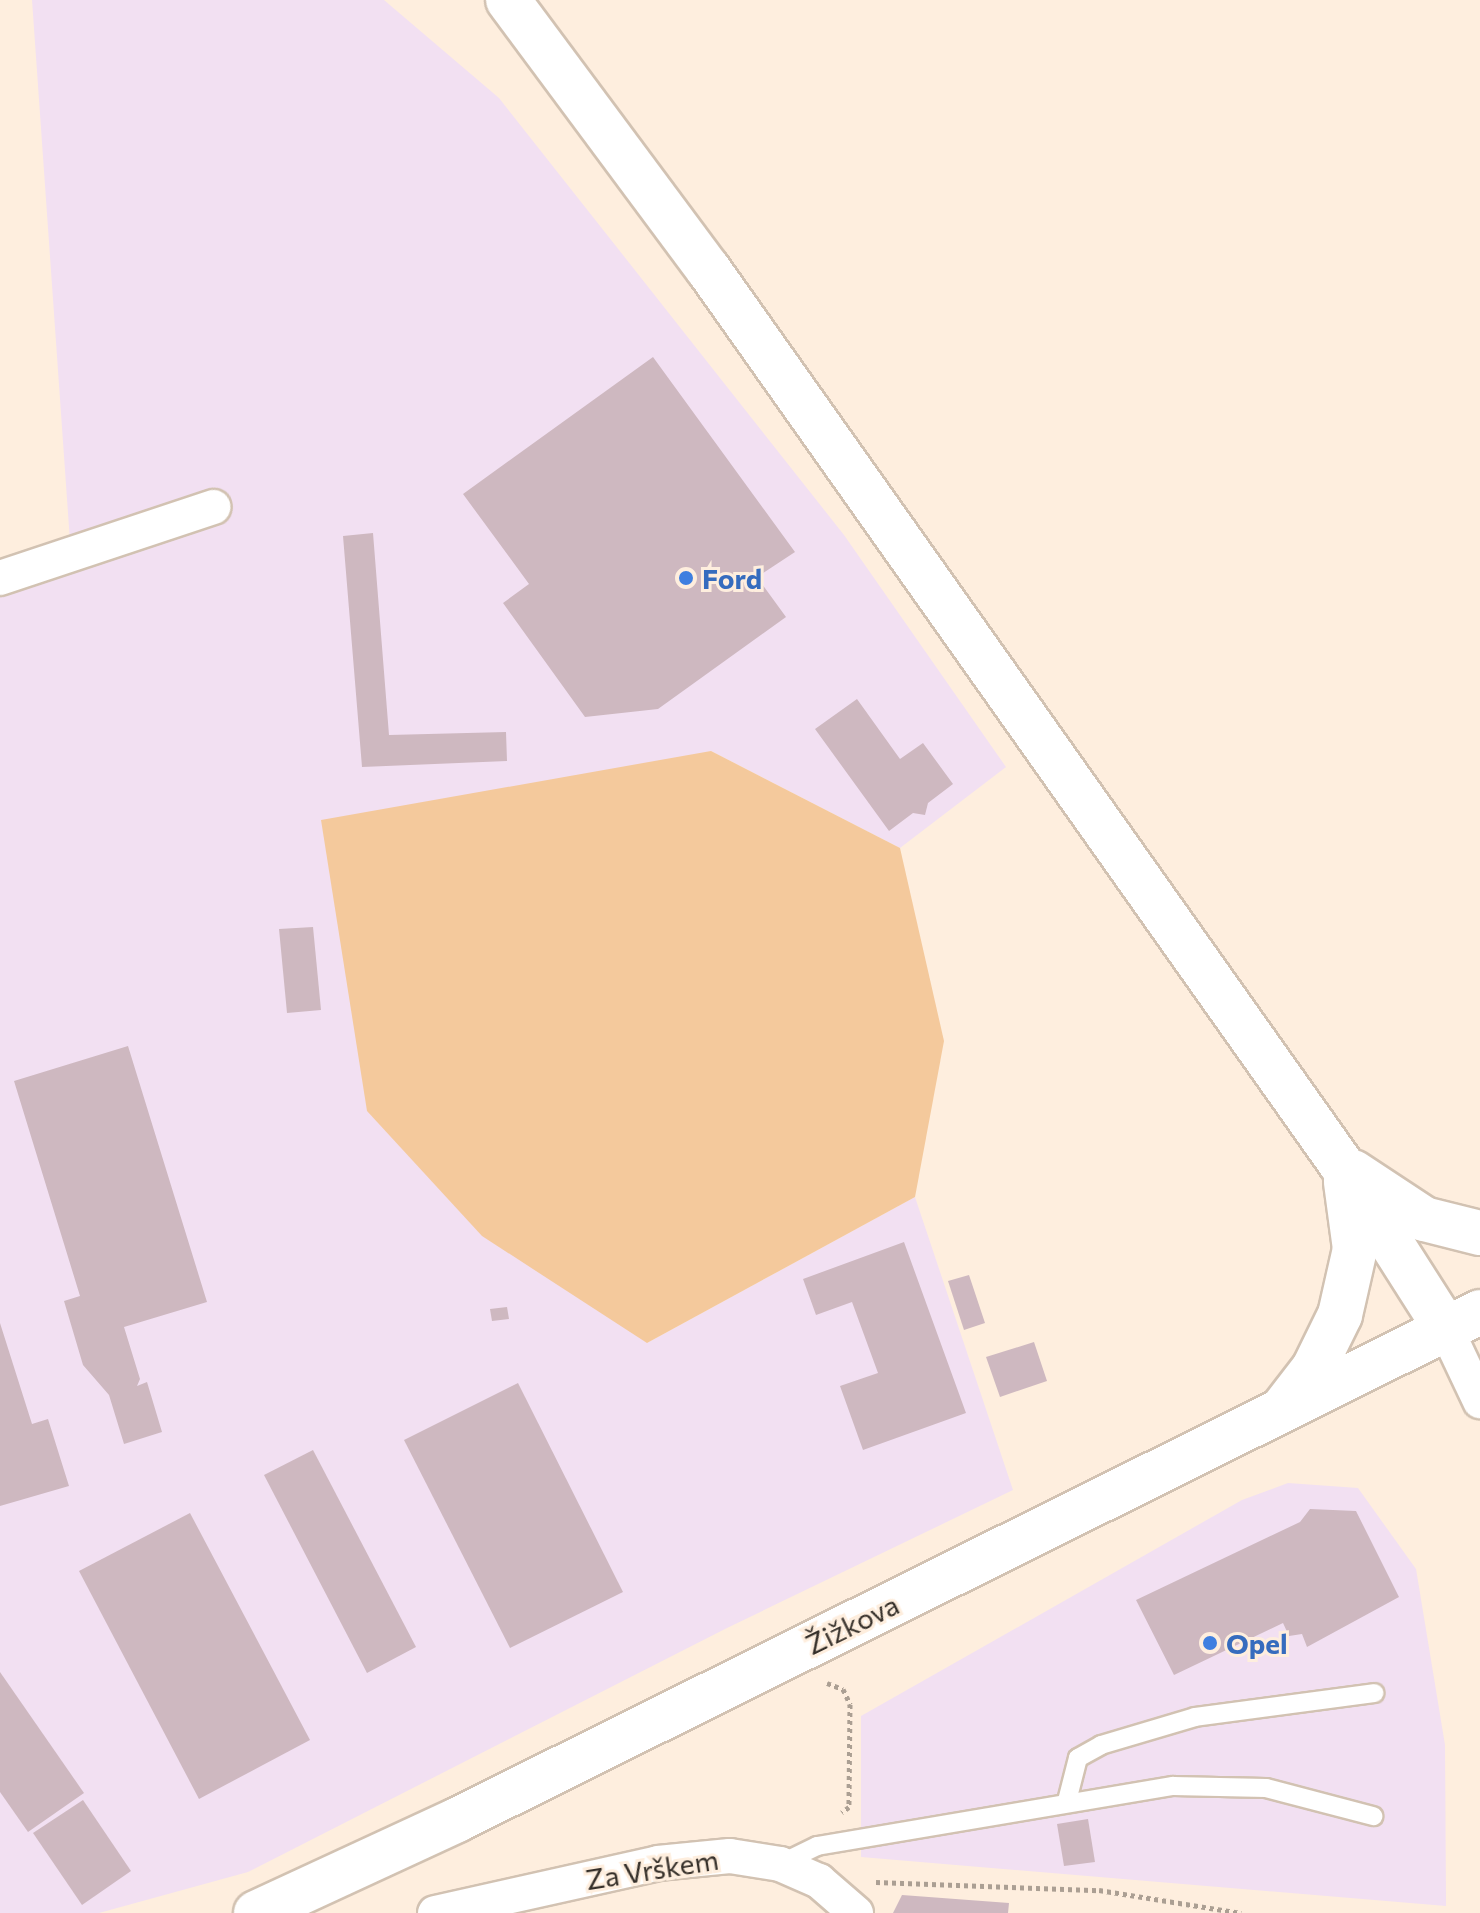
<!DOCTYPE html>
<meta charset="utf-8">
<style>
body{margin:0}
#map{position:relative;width:1480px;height:1913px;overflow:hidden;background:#feeede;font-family:Commissioner,sans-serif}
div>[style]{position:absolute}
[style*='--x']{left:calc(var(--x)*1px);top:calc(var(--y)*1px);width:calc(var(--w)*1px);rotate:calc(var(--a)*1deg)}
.industrial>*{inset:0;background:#f2e0f2}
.green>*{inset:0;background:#f4c99c}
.building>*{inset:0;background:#ceb8c0}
.path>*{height:5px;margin-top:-2.5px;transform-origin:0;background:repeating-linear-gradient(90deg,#ab9f93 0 4px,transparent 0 8px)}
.roads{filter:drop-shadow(2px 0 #d2c2b2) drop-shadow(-2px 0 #d2c2b2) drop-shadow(0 2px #d2c2b2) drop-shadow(0 -2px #d2c2b2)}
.lane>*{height:18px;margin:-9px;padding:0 9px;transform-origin:9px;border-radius:9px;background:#fff}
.street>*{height:34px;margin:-17px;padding:0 17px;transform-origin:17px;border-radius:17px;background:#fff}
.secondary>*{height:44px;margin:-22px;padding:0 22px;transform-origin:22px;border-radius:22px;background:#fff}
.dots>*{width:22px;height:22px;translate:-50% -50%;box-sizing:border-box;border:4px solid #feeede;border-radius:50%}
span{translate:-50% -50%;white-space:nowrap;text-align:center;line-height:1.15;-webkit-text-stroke:6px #feeede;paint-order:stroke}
.shop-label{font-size:28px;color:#366cbe;font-weight:700}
.left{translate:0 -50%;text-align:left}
.street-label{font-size:28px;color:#352f29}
</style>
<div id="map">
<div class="industrial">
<i style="clip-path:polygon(32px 0,384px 0,499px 98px,844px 535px,1006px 767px,900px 848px,711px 751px,647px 1343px,915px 1197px,1013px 1490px,727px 1628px,248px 1872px,99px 1913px,0 1913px,0 596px,72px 570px)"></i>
<i style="clip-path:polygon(1288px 1483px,1358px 1488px,1416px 1569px,1445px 1745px,1446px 1906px,861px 1857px,861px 1716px,1242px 1500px)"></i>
</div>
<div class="green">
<i style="clip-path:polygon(711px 751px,900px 848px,944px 1041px,915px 1197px,647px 1343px,482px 1236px,367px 1111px,321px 820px)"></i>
</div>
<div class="building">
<i style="clip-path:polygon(653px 357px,795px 552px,757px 577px,786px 617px,658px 709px,585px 717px,503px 603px,529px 584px,463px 494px)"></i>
<i style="clip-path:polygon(373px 533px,389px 735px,506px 732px,507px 761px,362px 767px,343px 536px)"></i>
<i style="clip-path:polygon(857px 699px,900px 759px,923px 743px,953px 784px,928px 803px,925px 815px,913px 813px,889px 831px,815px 729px)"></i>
<i style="clip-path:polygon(313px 927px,321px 1010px,287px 1013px,279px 929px)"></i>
<i style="clip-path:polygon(128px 1046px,207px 1302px,124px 1327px,140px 1379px,137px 1386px,147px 1382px,162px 1432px,124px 1444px,109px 1395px,83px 1365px,64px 1301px,80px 1296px,14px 1081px)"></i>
<i style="clip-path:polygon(904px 1242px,966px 1413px,863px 1450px,840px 1386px,878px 1373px,852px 1302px,816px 1315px,803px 1279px)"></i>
<i style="clip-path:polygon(969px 1275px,985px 1323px,964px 1330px,948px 1281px)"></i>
<i style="clip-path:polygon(507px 1307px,509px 1319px,492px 1321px,490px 1309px)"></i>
<i style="clip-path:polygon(0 1323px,32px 1424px,48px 1419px,69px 1486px,0 1506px)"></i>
<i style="clip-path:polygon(1034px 1342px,1047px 1381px,1000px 1397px,986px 1357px)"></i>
<i style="clip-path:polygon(518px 1383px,623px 1592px,510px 1648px,404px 1440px)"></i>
<i style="clip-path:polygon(313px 1450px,416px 1647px,367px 1673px,264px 1475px)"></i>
<i style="clip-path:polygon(1310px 1509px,1356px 1511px,1399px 1597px,1307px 1647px,1302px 1634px,1289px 1636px,1283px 1623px,1174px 1675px,1136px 1600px,1300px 1522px)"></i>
<i style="clip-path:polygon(190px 1513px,310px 1740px,199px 1799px,79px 1571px)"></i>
<i style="clip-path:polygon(0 1672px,84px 1793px,28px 1832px,0 1792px)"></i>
<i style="clip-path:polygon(83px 1800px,131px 1871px,82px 1905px,33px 1833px)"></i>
<i style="clip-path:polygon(1088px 1819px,1095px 1862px,1064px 1866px,1057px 1824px)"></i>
<i style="clip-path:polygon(902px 1895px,1009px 1903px,1008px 1913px,893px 1913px)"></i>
</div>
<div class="path">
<i style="--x:827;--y:1683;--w:17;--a:21"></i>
<i style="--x:843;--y:1689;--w:17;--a:65"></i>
<i style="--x:850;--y:1704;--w:103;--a:90.6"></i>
<i style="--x:849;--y:1807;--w:9;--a:144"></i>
<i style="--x:876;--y:1882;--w:223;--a:2.1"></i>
<i style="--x:1099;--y:1890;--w:144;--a:9.2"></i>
</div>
<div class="roads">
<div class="lane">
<i style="--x:1067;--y:1801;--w:44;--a:-75.7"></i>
<i style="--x:1078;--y:1758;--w:26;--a:-29"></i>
<i style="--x:1101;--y:1745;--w:98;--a:-16.6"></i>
<i style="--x:1195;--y:1717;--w:181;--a:-7.6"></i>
<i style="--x:780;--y:1864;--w:41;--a:-25.9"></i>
<i style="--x:817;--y:1846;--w:361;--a:-9.6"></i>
<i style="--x:1173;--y:1786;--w:93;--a:1.2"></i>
<i style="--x:1266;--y:1788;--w:111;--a:14.7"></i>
</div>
<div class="street">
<i style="--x:0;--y:578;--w:225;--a:-18.4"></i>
<i style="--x:1446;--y:1329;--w:80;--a:64.7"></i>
<i style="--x:435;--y:1913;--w:229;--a:-12.6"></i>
<i style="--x:658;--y:1863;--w:72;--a:-5.6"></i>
<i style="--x:730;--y:1856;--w:51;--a:9.1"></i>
<i style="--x:780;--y:1864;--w:43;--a:23.6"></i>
<i style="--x:819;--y:1881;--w:49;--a:40.9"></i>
</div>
<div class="secondary">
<i style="--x:508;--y:0;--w:335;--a:53.4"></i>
<i style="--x:708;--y:269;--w:1096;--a:54.73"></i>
<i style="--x:1341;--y:1164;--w:196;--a:57.5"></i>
<i style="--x:1353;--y:1172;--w:85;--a:33.5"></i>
<i style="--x:1424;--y:1219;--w:58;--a:14"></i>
<i style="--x:1284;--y:1407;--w:49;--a:-52.4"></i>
<i style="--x:1314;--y:1368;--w:59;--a:-63.9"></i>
<i style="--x:1340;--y:1315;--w:68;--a:-77.2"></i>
<i style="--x:1355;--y:1249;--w:68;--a:-97.7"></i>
<i style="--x:256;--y:1913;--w:221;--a:-24.8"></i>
<i style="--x:457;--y:1820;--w:1142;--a:-26.41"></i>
</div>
</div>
<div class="dots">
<i style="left:686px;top:578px;background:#3f7fe0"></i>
<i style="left:1210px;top:1643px;background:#3f7fe0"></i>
</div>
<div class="shop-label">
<span class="left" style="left:702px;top:578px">Ford</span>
<span class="left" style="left:1226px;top:1643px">Opel</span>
</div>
<div class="street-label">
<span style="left:852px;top:1624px;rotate:-26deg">Žižkova</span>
<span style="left:652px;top:1869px;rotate:-9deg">Za Vrškem</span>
</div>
</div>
